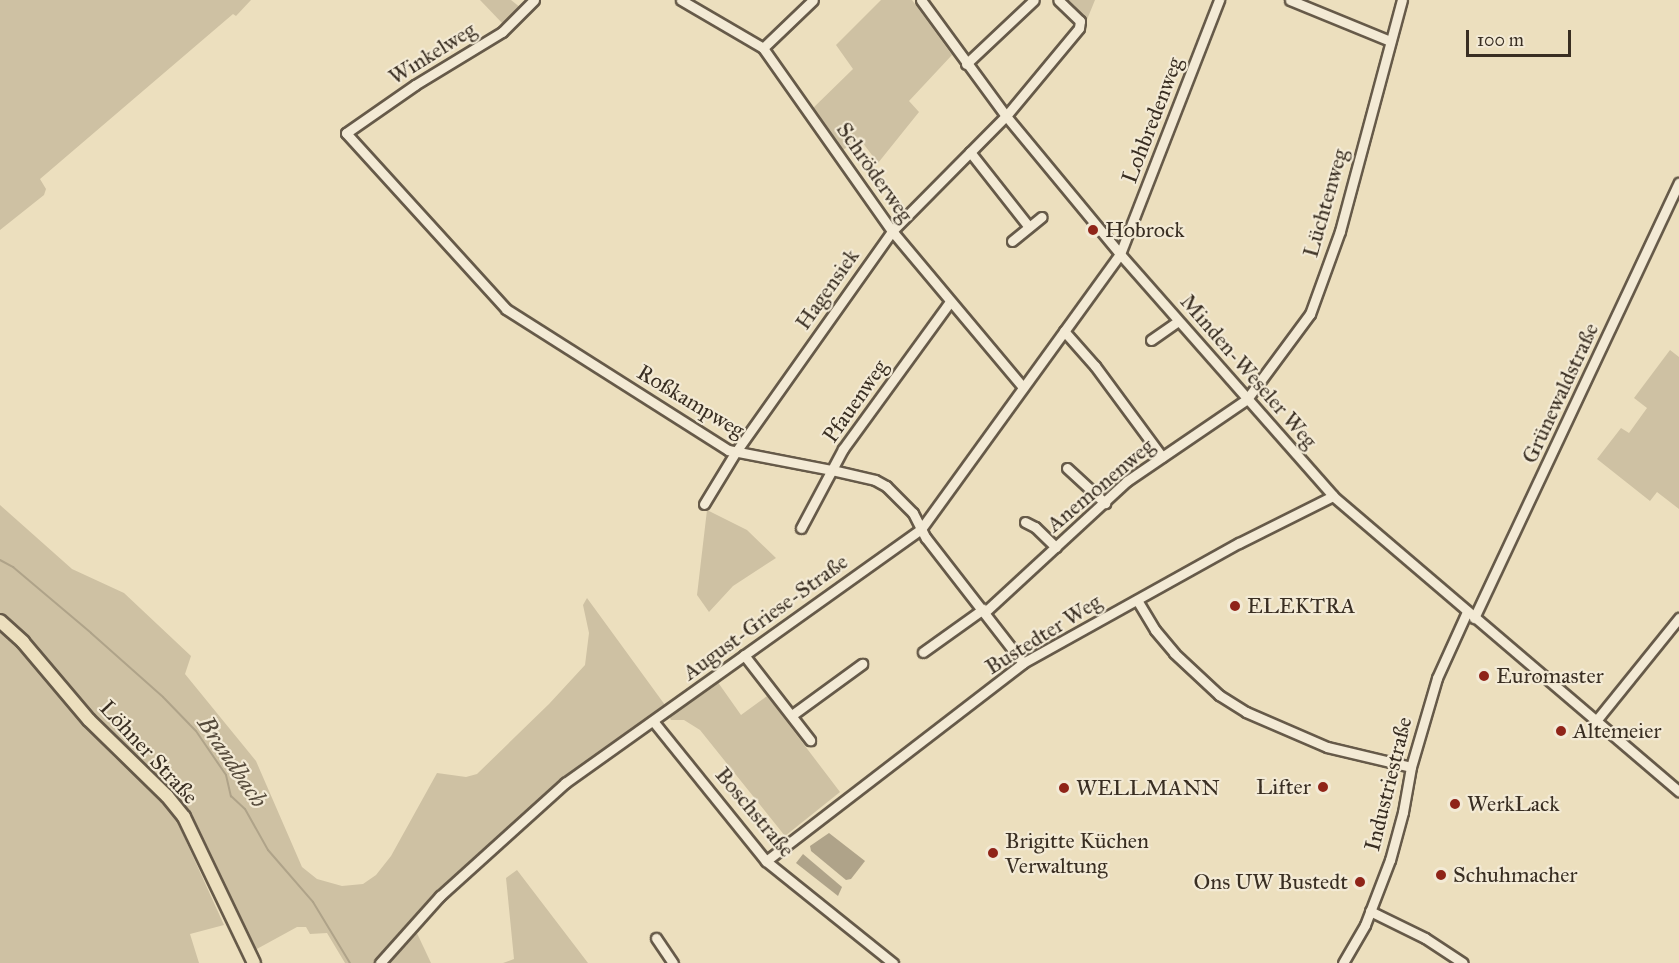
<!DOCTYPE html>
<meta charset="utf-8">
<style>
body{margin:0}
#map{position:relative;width:1679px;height:963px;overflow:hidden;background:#ecdfbe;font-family:"IM FELL Great Primer",serif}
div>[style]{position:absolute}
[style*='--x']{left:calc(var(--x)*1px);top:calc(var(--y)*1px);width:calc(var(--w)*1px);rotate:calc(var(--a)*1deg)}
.green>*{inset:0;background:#cec1a3}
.water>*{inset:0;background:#afa389}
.stream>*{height:2px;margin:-1px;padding:0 1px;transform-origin:1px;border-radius:1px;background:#afa389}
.roads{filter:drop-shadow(2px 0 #665a49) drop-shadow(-2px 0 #665a49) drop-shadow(0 2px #665a49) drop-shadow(0 -2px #665a49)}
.minor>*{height:9px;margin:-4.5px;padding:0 4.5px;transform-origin:4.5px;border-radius:4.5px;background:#f3ead5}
.major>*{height:12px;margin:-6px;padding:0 6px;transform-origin:6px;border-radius:6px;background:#ecdfbe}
.dots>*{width:16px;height:16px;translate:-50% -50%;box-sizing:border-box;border:3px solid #f3ead5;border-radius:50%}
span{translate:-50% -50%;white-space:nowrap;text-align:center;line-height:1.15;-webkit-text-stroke:4.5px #f3ead5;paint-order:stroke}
.street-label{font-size:22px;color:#392e22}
.poi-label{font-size:22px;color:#392e22}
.left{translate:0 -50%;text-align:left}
.right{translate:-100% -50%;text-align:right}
.water-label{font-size:24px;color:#564b3c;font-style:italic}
.scale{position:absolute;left:1466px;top:30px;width:105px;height:27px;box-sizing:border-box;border:3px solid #392e22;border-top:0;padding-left:8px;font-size:18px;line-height:21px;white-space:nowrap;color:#392e22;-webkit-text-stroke:4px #f3ead5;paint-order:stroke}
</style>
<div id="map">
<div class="green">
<i style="clip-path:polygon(0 0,251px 0,236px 16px,233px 14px,40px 179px,46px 189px,44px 195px,0 230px)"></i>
<i style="clip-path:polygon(480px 0,511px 0,521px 8px,504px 25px)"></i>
<i style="clip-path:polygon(881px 0,912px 0,952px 55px,909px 101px,919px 112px,878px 163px,859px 138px,839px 153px,810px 111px,853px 69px,836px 45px)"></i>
<i style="clip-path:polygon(1061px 0,1095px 0,1086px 22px)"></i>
<i style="clip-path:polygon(1670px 350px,1679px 357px,1679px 509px,1657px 492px,1650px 501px,1597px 459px,1621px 428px,1629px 433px,1647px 408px,1634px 398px)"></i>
<i style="clip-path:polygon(0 505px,72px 569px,124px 593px,191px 656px,185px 674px,256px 761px,302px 867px,317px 879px,342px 886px,363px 884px,376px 875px,391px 856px,437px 773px,466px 777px,477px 774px,549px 704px,585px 665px,589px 633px,583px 605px,587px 598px,665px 705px,634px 731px,564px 778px,432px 896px,375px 963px,345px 963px,327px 933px,310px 934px,306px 927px,297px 927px,255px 950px,182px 806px,84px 708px,0 615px)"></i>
<i style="clip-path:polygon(707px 510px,747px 530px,776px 558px,733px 586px,709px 612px,697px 595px)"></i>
<i style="clip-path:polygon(0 630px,14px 641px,51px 688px,114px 757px,171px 808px,224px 925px,190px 934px,199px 963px,0 963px)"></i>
<i style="clip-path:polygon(717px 681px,741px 715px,767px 696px,840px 792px,785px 836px,700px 730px,684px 720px,671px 720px,669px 716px)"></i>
<i style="clip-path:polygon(517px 870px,588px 963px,503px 963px,514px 959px,506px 878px)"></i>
<i style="clip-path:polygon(415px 929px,431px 963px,384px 963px)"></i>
</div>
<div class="water">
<i style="clip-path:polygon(829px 833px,865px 861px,851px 879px,846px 880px,811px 851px,810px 846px)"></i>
<i style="clip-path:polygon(803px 854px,842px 887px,838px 896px,796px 863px)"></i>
</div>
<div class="stream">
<i style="--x:0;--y:560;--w:15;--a:28"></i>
<i style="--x:13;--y:567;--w:102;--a:40.2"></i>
<i style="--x:91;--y:633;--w:96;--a:41.6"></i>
<i style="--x:163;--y:697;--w:47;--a:45.9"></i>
<i style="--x:196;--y:731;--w:53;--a:55.7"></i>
<i style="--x:226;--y:775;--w:22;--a:77"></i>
<i style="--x:231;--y:796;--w:19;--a:43"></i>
<i style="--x:245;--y:809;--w:47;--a:60.7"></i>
<i style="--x:268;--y:850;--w:69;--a:49.1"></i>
<i style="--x:313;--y:902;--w:71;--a:58.8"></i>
</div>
<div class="roads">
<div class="minor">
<i style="--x:534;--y:0;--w:45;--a:135"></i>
<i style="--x:502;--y:32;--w:102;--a:148.7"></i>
<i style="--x:415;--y:85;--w:84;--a:145.2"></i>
<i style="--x:346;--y:133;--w:238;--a:47.7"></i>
<i style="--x:506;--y:309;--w:263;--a:32.4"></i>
<i style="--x:728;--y:450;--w:106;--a:10.9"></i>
<i style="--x:832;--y:470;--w:44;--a:13.1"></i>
<i style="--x:875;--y:480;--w:13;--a:29"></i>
<i style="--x:886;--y:486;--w:38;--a:45"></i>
<i style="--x:913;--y:513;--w:28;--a:63"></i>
<i style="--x:926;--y:538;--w:158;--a:52.2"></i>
<i style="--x:681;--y:0;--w:95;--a:30.3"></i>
<i style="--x:763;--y:48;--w:224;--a:54.8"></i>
<i style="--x:892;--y:231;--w:204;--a:50"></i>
<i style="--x:921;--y:0;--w:144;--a:53.8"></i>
<i style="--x:1006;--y:116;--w:179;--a:50.4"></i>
<i style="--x:1120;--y:254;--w:322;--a:48.6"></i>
<i style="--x:1333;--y:496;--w:455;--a:40.5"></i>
<i style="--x:1290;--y:0;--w:108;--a:22.3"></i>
<i style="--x:763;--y:48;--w:69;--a:-43.8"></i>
<i style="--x:966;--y:64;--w:93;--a:-43.3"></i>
<i style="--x:970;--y:152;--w:95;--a:51.8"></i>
<i style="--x:1012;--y:241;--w:38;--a:-39"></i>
<i style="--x:1064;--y:331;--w:47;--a:48.5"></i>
<i style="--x:1095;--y:366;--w:113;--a:53.6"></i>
<i style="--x:1151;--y:340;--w:33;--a:-35"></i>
<i style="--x:1067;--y:468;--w:52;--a:42.6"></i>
<i style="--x:704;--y:504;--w:60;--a:-58.7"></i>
<i style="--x:735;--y:453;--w:272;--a:-54.7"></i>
<i style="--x:892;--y:231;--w:162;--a:-45.3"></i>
<i style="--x:1006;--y:116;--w:114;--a:-50.3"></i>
<i style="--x:1079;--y:28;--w:7;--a:-82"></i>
<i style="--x:1080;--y:21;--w:30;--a:-136"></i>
<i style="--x:1025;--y:522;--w:11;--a:27"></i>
<i style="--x:1035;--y:527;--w:29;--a:44"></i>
<i style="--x:801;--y:528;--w:89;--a:-62"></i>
<i style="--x:843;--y:449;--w:180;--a:-54"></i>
<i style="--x:1137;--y:600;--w:35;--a:59"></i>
<i style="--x:1155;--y:630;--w:30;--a:50"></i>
<i style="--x:1174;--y:653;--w:62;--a:43"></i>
<i style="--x:1219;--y:695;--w:32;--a:32"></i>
<i style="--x:1246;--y:712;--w:88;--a:23.4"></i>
<i style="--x:1327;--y:747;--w:86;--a:13.4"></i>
<i style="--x:985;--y:612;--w:193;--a:-42.7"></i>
<i style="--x:1127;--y:481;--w:145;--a:-34.3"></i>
<i style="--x:1247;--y:399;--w:106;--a:-53.5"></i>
<i style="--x:1310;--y:314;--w:88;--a:-70.1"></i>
<i style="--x:1340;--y:231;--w:239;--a:-75"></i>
<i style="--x:1474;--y:618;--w:481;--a:-64.8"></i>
<i style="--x:923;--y:652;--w:74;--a:-35.6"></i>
<i style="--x:744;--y:655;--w:108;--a:52.2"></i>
<i style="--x:792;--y:715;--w:87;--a:-36.1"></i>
<i style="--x:653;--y:721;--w:180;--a:51.1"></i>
<i style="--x:766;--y:861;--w:163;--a:38.8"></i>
<i style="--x:1595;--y:722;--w:134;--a:-51.1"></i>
<i style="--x:766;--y:861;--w:324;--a:-37.6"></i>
<i style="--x:1023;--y:663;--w:247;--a:-29.1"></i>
<i style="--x:1239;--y:543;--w:105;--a:-26.6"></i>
<i style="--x:1370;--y:911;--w:61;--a:26.1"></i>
<i style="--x:1425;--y:938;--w:45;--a:33.3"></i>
<i style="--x:656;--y:938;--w:30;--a:56"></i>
<i style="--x:380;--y:963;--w:90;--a:-48.2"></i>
<i style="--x:440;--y:896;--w:169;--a:-42.1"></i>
<i style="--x:565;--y:783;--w:437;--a:-35.5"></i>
<i style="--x:921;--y:529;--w:339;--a:-54.1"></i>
<i style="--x:1120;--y:254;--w:273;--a:-68.7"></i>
<i style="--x:1343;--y:963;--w:44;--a:-59.9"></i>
<i style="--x:1365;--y:925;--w:70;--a:-69"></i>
<i style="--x:1390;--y:860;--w:50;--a:-74.8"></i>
<i style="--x:1403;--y:812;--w:46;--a:-79.9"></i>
<i style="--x:1411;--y:767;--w:93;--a:-73.7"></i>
<i style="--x:1437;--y:678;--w:72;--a:-65.6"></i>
</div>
<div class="major">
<i style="--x:0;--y:621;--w:31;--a:42"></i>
<i style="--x:23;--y:642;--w:102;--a:49.8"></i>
<i style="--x:89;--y:720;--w:109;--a:44.3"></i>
<i style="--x:167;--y:796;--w:27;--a:51"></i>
<i style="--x:184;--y:817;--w:162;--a:64.4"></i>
</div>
</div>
<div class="dots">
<i style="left:1093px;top:230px;background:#8f2418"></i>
<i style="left:1235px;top:606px;background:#8f2418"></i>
<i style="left:1484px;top:676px;background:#8f2418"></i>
<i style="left:1561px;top:731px;background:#8f2418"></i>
<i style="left:1323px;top:787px;background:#8f2418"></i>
<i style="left:1064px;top:788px;background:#8f2418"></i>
<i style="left:1455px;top:804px;background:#8f2418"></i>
<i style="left:993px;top:853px;background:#8f2418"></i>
<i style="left:1441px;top:875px;background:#8f2418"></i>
<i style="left:1360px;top:882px;background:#8f2418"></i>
</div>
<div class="street-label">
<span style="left:432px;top:53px;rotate:-32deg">Winkelweg</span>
<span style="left:1152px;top:120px;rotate:-69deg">Lohbredenweg</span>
<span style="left:875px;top:172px;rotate:55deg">Schröderweg</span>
<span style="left:1325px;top:203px;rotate:-74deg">Lüchtenweg</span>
<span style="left:827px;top:289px;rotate:-55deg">Hagensiek</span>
<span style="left:1249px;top:371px;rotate:49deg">Minden-Weseler Weg</span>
<span style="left:1560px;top:393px;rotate:-65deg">Grünewaldstraße</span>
<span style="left:691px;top:401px;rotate:31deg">Roßkampweg</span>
<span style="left:855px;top:401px;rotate:-55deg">Pfauenweg</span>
<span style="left:1100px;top:485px;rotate:-40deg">Anemonenweg</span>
<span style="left:765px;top:617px;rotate:-36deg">August-Griese-Straße</span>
<span style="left:1043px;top:634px;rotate:-32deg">Bustedter Weg</span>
<span style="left:149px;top:752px;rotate:47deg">Löhner Straße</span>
<span style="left:1388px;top:784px;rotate:-76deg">Industriestraße</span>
<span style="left:755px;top:812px;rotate:50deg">Boschstraße</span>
</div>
<div class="poi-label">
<span class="left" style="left:1105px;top:230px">Hobrock</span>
<span class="left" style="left:1247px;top:606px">ELEKTRA</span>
<span class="left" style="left:1496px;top:676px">Euromaster</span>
<span class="left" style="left:1573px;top:731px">Altemeier</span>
<span class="right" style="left:1311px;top:787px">Lifter</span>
<span class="left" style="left:1076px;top:788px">WELLMANN</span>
<span class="left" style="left:1467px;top:804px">WerkLack</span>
<span class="left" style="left:1005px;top:853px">Brigitte Küchen<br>Verwaltung</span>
<span class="left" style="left:1453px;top:875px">Schuhmacher</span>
<span class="right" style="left:1348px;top:882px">Ons UW Bustedt</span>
</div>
<div class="water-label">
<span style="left:232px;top:762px;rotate:56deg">Brandbach</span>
</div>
<div class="scale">100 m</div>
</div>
